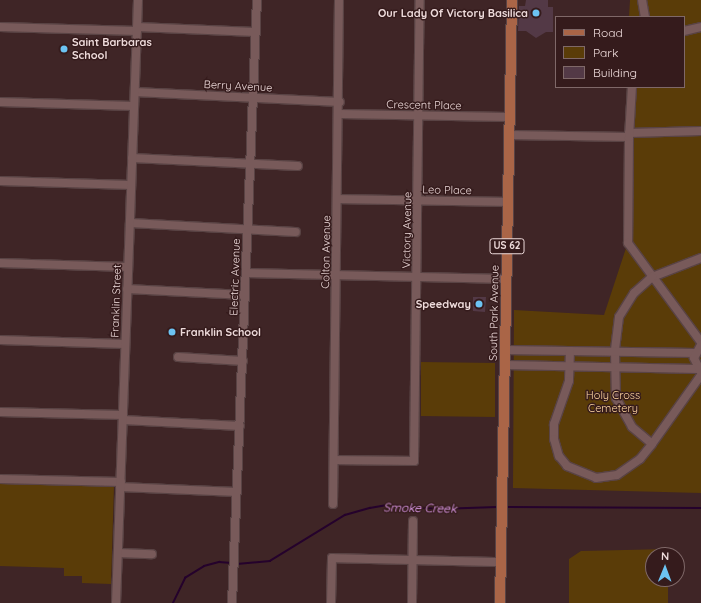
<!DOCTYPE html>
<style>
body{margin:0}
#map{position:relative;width:701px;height:603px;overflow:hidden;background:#3f2526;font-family:Quicksand,sans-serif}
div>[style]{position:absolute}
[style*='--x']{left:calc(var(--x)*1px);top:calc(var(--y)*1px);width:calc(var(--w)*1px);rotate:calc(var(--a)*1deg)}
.green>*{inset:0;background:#5a3c08}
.stream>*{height:1.5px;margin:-0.75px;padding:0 0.75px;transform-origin:0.75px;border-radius:0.75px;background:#25022c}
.building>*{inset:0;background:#533946}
.roads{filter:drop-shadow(1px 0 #594344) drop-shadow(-1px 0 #594344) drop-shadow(0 1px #594344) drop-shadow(0 -1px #594344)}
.minor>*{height:8px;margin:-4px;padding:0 4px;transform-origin:4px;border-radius:4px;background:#785a5a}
.major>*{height:10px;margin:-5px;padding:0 5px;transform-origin:5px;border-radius:5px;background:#aa6547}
.dots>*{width:11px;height:11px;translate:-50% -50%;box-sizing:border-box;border:2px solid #351b1c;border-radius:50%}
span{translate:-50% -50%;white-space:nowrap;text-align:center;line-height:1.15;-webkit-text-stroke:3px #351b1c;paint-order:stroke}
.shield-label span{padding:1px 3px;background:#351b1c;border:1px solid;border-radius:3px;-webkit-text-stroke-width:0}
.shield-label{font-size:10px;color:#eedbdb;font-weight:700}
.poi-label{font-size:11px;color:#eedbdb;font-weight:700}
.right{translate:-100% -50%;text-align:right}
.left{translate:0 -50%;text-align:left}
.street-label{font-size:11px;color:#eedbdb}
.park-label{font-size:11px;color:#ffd6a0}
.water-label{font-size:12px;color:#eba5fa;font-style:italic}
.legend{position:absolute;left:555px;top:16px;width:130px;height:72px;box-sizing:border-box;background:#351b1c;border:1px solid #7f6868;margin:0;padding:5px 7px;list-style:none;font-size:12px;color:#eedbdb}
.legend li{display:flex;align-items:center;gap:8px;height:20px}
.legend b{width:20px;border:1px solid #7f6868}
.north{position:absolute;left:645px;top:547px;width:40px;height:40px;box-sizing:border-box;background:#351b1c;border:1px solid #7f6868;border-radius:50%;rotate:1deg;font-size:11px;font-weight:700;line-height:16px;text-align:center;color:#eedbdb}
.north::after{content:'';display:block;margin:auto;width:14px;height:18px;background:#6cc3f2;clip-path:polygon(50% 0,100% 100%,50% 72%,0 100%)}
</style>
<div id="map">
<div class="green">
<i style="clip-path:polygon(630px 0,701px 0,701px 493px,513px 488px,514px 310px,604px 315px,628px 242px,629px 87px,684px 87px,684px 17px,629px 17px)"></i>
<i style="clip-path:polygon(421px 362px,495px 363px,495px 417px,421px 416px)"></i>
<i style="clip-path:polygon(0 483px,114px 486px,111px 584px,82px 583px,82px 576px,64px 576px,64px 568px,0 566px)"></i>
<i style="clip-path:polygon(669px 549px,669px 555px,653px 555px,653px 579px,668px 579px,668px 603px,569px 603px,569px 559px,581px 551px)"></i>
</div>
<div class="stream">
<i style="--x:505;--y:507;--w:196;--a:0.3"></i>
<i style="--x:237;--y:564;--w:33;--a:-5"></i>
<i style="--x:270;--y:561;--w:88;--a:-31.5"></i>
<i style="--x:345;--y:515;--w:26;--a:-16"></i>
<i style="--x:370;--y:508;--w:17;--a:-10"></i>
<i style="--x:387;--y:505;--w:51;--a:4.5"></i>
<i style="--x:438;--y:509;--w:59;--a:-1.9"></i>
<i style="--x:173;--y:603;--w:28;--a:-64"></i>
<i style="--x:185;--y:578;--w:22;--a:-32"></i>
<i style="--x:204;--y:566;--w:16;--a:-15"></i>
<i style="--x:219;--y:562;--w:13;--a:4"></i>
</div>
<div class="building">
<i style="clip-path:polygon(526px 0,548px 0,548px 7px,553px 7px,553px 32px,546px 32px,536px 38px,526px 31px,518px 31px,519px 6px,525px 6px)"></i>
<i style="clip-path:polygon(473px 297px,486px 297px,485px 312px,473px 311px)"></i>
</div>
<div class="roads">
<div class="minor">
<i style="--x:642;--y:0;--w:17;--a:80"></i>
<i style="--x:0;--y:27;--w:137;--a:1.7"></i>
<i style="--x:137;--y:27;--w:118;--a:2.4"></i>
<i style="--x:684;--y:31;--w:17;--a:-13"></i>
<i style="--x:135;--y:92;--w:205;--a:2.8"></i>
<i style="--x:0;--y:102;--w:134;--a:1.7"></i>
<i style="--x:340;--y:114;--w:169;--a:1"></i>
<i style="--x:629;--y:133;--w:72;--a:-1.6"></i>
<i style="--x:509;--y:135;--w:120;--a:1"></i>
<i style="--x:629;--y:137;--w:106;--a:90.5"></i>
<i style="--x:628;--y:243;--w:123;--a:53.6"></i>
<i style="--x:629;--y:137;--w:50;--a:-86.6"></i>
<i style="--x:132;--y:158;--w:166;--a:2.8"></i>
<i style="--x:0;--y:181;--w:131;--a:1.7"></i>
<i style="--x:338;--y:199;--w:170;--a:1"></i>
<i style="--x:130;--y:223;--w:166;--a:3.1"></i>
<i style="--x:701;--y:258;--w:53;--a:158.8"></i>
<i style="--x:652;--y:277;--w:24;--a:138"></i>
<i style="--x:634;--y:293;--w:28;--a:122"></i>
<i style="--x:619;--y:317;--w:35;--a:97"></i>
<i style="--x:615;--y:352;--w:46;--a:88.8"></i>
<i style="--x:616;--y:398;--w:33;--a:61"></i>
<i style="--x:632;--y:427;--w:26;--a:40"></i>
<i style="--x:652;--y:444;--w:85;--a:-54.6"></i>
<i style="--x:0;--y:263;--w:128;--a:1.8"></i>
<i style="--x:246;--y:273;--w:261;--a:1.3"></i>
<i style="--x:127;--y:289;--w:118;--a:2.9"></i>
<i style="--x:0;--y:340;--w:125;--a:1.8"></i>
<i style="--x:506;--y:350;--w:189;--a:0.9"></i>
<i style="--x:570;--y:351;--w:30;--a:92"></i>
<i style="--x:569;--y:381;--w:46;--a:109.2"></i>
<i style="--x:554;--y:424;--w:15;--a:90"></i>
<i style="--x:554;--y:439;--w:18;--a:74"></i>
<i style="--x:559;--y:456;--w:13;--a:51"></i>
<i style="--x:567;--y:466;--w:31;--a:22"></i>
<i style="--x:596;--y:478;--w:21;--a:-8"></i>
<i style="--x:617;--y:475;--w:28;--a:-35"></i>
<i style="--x:640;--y:459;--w:19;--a:-51"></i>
<i style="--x:178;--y:357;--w:65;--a:3.5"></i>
<i style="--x:506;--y:365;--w:192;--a:1.2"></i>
<i style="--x:701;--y:372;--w:16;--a:-117"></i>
<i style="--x:694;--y:358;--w:15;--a:-62"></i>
<i style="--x:0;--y:412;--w:123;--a:1.4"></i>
<i style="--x:123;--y:420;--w:117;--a:2.9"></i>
<i style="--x:334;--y:460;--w:80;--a:0.7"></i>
<i style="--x:414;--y:461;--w:461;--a:-89.3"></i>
<i style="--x:0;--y:479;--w:121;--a:1.4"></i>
<i style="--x:120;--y:487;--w:117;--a:2.4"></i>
<i style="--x:333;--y:504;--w:504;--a:-89.32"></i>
<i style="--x:118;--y:553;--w:34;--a:2"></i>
<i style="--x:116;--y:603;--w:603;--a:-87.91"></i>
<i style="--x:232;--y:603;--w:604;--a:-87.63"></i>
<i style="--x:331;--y:603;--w:45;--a:-88.7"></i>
<i style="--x:332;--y:558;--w:169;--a:1.4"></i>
<i style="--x:412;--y:603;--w:82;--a:-89.3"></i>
</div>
<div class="major">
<i style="--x:500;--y:603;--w:603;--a:-88.86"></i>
</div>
</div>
<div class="dots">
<i style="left:536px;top:13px;background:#6cc3f2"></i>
<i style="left:64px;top:49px;background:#6cc3f2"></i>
<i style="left:479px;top:304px;background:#6cc3f2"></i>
<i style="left:172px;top:332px;background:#6cc3f2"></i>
</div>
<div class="shield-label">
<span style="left:507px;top:246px">US 62</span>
</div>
<div class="poi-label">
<span class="right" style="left:528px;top:13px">Our Lady Of Victory Basilica</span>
<span class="left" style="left:72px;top:49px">Saint Barbaras<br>School</span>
<span class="right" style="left:471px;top:304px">Speedway</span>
<span class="left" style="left:180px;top:332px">Franklin School</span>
</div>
<div class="street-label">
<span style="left:238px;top:86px;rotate:3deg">Berry Avenue</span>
<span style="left:424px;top:105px;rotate:1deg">Crescent Place</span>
<span style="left:447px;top:190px;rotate:1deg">Leo Place</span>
<span style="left:407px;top:230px;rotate:-89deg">Victory Avenue</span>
<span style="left:326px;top:252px;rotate:-89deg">Colton Avenue</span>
<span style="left:235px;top:277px;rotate:-88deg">Electric Avenue</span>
<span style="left:116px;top:301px;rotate:-88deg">Franklin Street</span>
<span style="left:494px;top:313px;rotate:-89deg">South Park Avenue</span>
</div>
<div class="park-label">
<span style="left:613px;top:402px">Holy Cross<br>Cemetery</span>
</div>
<div class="water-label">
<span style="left:420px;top:508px;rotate:1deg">Smoke Creek</span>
</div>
<ul class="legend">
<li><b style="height:5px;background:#aa6547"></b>Road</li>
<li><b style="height:11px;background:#5a3c08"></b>Park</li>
<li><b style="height:11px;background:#533946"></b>Building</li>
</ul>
<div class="north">N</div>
</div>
